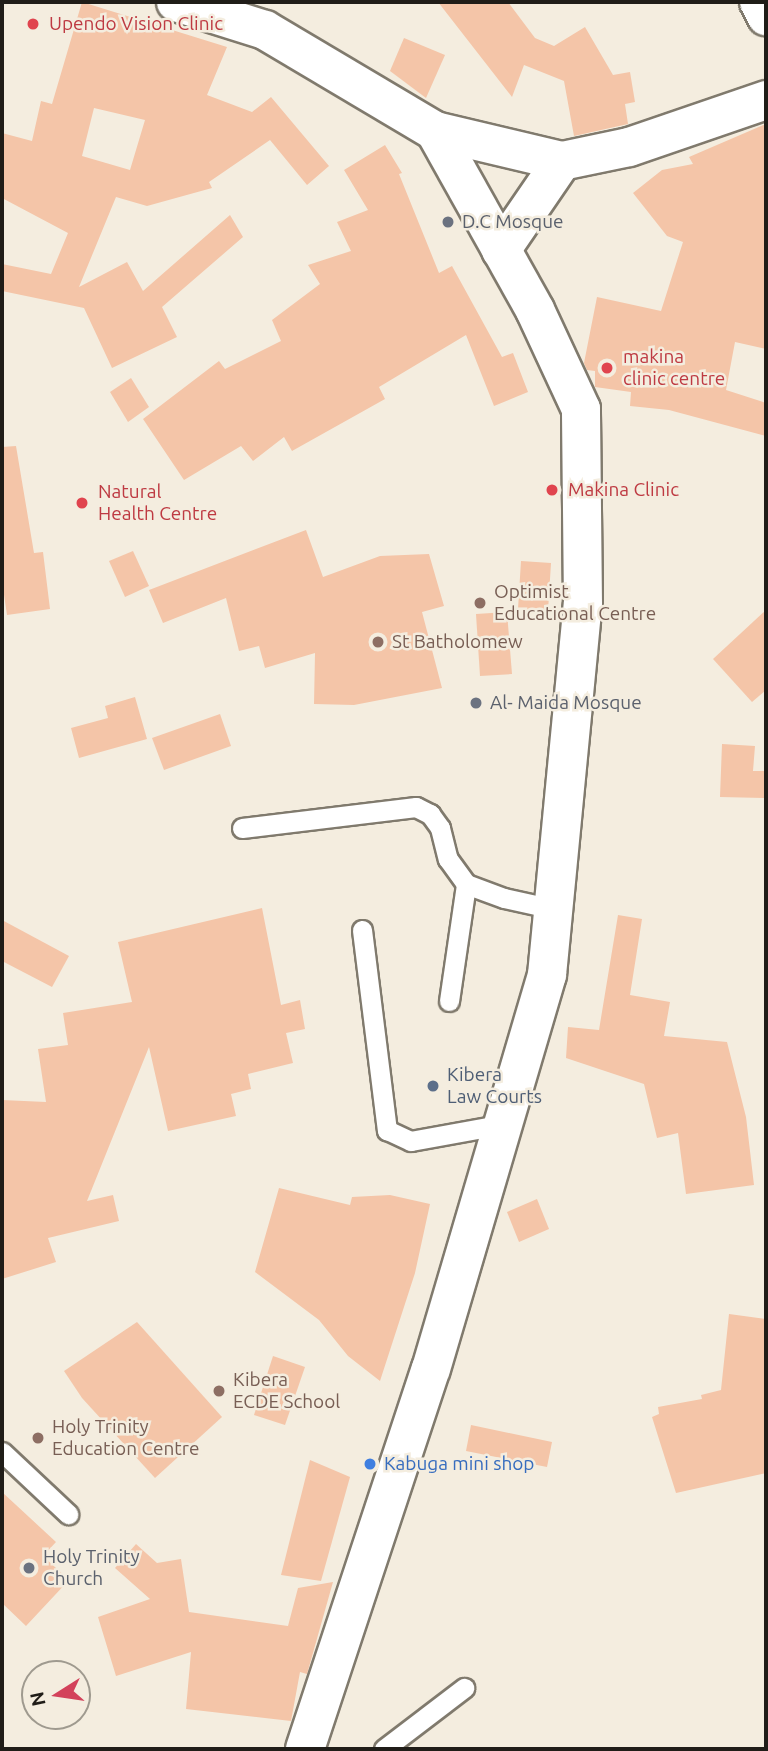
<!DOCTYPE html>
<style>
body{margin:0}
#map{position:relative;width:768px;height:1751px;overflow:hidden;background:#f4eddf;font-family:Ubuntu,sans-serif}
div>[style]{position:absolute}
[style*='--x']{left:calc(var(--x)*1px);top:calc(var(--y)*1px);width:calc(var(--w)*1px);rotate:calc(var(--a)*1deg)}
.building>*{inset:0;background:#f4c5a8}
.roads{filter:drop-shadow(2px 0 #807a6d) drop-shadow(-2px 0 #807a6d) drop-shadow(0 2px #807a6d) drop-shadow(0 -2px #807a6d)}
.lane>*{height:19px;margin:-9.5px;padding:0 9.5px;transform-origin:9.5px;border-radius:9.5px;background:#fff}
.street>*{height:38px;margin:-19px;padding:0 19px;transform-origin:19px;border-radius:19px;background:#fff}
.dots>*{width:19px;height:19px;translate:-50% -50%;box-sizing:border-box;border:4px solid #f4eddf;border-radius:50%}
span{translate:-50% -50%;white-space:nowrap;text-align:center;line-height:1.15;-webkit-text-stroke:5px #f4eddf;paint-order:stroke}
.health-label{font-size:19px;color:#be3a42}
.left{translate:0 -50%;text-align:left}
.worship-label{font-size:19px;color:#5b616d}
.education-label{font-size:19px;color:#785e54}
.service-label{font-size:19px;color:#4e5e75}
.shop-label{font-size:19px;color:#366cbe}
.frame{position:absolute;inset:0;border:4px solid #201d18;pointer-events:none}
.north{position:absolute;left:21px;top:1660px;width:70px;height:70px;box-sizing:border-box;background:#f4eddf;border:2px solid #9f9a8f;border-radius:50%;rotate:258deg;font-size:19px;font-weight:700;line-height:28px;text-align:center;color:#201d18}
.north::after{content:'';display:block;margin:auto;width:24px;height:32px;background:#d3425b;clip-path:polygon(50% 0,100% 100%,50% 72%,0 100%)}
</style>
<div id="map">
<div class="building">
<i style="clip-path:polygon(evenodd,82px 2px,227px 47px,207px 95px,252px 112px,271px 97px,329px 166px,307px 185px,270px 140px,209px 182px,212px 188px,147px 206px,116px 197px,79px 287px,127px 262px,143px 291px,230px 215px,243px 237px,162px 307px,177px 337px,112px 368px,84px 308px,2px 291px,2px 264px,51px 274px,68px 233px,2px 198px,2px 133px,32px 141px,41px 101px,52px 104px,82px 2px,94px 108px,145px 120px,130px 170px,82px 156px,94px 108px)"></i>
<i style="clip-path:polygon(438px 2px,508px 2px,535px 38px,554px 46px,585px 27px,613px 75px,630px 72px,635px 102px,625px 104px,628px 124px,574px 136px,564px 81px,524px 65px,512px 97px)"></i>
<i style="clip-path:polygon(404px 38px,445px 55px,426px 98px,390px 71px)"></i>
<i style="clip-path:polygon(766px 124px,766px 349px,735px 342px,726px 390px,766px 403px,766px 436px,669px 410px,630px 406px,631px 392px,595px 387px,595px 371px,587px 370px,584px 363px,597px 297px,661px 311px,683px 242px,667px 236px,633px 193px,662px 170px,693px 164px,689px 157px)"></i>
<i style="clip-path:polygon(385px 145px,402px 173px,399px 174px,439px 273px,452px 266px,502px 357px,513px 353px,528px 392px,494px 406px,466px 335px,379px 387px,385px 399px,292px 451px,284px 437px,253px 461px,241px 446px,184px 480px,143px 419px,219px 361px,225px 369px,281px 341px,272px 320px,320px 284px,308px 265px,351px 251px,337px 222px,368px 210px,344px 170px)"></i>
<i style="clip-path:polygon(131px 378px,149px 407px,128px 422px,110px 392px)"></i>
<i style="clip-path:polygon(16px 446px,34px 553px,43px 552px,50px 609px,7px 615px,2px 581px,2px 447px)"></i>
<i style="clip-path:polygon(306px 530px,323px 577px,380px 556px,429px 554px,444px 606px,422px 612px,442px 688px,354px 705px,314px 704px,315px 653px,265px 668px,259px 646px,239px 651px,226px 598px,163px 623px,149px 590px)"></i>
<i style="clip-path:polygon(133px 551px,149px 586px,125px 597px,109px 561px)"></i>
<i style="clip-path:polygon(521px 561px,551px 563px,548px 611px,518px 609px)"></i>
<i style="clip-path:polygon(766px 610px,766px 690px,752px 702px,713px 659px)"></i>
<i style="clip-path:polygon(507px 612px,512px 674px,480px 676px,476px 614px)"></i>
<i style="clip-path:polygon(135px 697px,147px 739px,79px 758px,71px 728px,108px 718px,105px 706px)"></i>
<i style="clip-path:polygon(220px 714px,231px 746px,164px 770px,152px 738px)"></i>
<i style="clip-path:polygon(722px 744px,755px 746px,753px 771px,766px 771px,766px 798px,720px 797px)"></i>
<i style="clip-path:polygon(262px 908px,281px 1005px,300px 1000px,305px 1029px,286px 1033px,293px 1063px,248px 1074px,251px 1089px,231px 1094px,236px 1116px,168px 1131px,149px 1047px,87px 1201px,113px 1195px,119px 1221px,48px 1238px,56px 1262px,2px 1279px,2px 1100px,46px 1102px,38px 1049px,68px 1045px,63px 1013px,132px 1002px,118px 942px)"></i>
<i style="clip-path:polygon(618px 915px,642px 919px,630px 995px,670px 1002px,664px 1036px,727px 1042px,746px 1117px,754px 1185px,686px 1194px,678px 1133px,657px 1138px,644px 1084px,566px 1058px,568px 1027px,599px 1030px)"></i>
<i style="clip-path:polygon(2px 920px,69px 956px,52px 987px,2px 961px)"></i>
<i style="clip-path:polygon(279px 1188px,350px 1205px,352px 1197px,390px 1195px,430px 1204px,415px 1273px,380px 1381px,348px 1356px,319px 1320px,255px 1272px)"></i>
<i style="clip-path:polygon(537px 1199px,549px 1229px,519px 1242px,507px 1212px)"></i>
<i style="clip-path:polygon(729px 1314px,766px 1319px,766px 1473px,676px 1493px,652px 1417px,659px 1414px,658px 1407px,702px 1399px,701px 1395px,721px 1390px)"></i>
<i style="clip-path:polygon(137px 1322px,222px 1417px,155px 1478px,82px 1398px,64px 1371px)"></i>
<i style="clip-path:polygon(273px 1356px,305px 1367px,285px 1425px,254px 1415px)"></i>
<i style="clip-path:polygon(471px 1425px,552px 1442px,547px 1467px,466px 1451px)"></i>
<i style="clip-path:polygon(310px 1460px,350px 1477px,321px 1581px,281px 1575px)"></i>
<i style="clip-path:polygon(2px 1492px,56px 1542px,43px 1556px,69px 1580px,26px 1626px,2px 1603px)"></i>
<i style="clip-path:polygon(136px 1544px,157px 1563px,181px 1559px,189px 1612px,288px 1626px,298px 1588px,333px 1582px,307px 1674px,300px 1672px,291px 1721px,186px 1709px,191px 1652px,116px 1676px,98px 1617px,150px 1599px,115px 1568px)"></i>
</div>
<div class="roads">
<div class="lane">
<i style="--x:242;--y:828;--w:175;--a:-6.9"></i>
<i style="--x:416;--y:807;--w:16;--a:27"></i>
<i style="--x:430;--y:814;--w:17;--a:54"></i>
<i style="--x:440;--y:828;--w:32;--a:76"></i>
<i style="--x:448;--y:859;--w:31;--a:54"></i>
<i style="--x:466;--y:884;--w:40;--a:20.2"></i>
<i style="--x:504;--y:898;--w:51;--a:12.4"></i>
<i style="--x:362;--y:930;--w:202;--a:82.9"></i>
<i style="--x:387;--y:1130;--w:26;--a:25"></i>
<i style="--x:411;--y:1141;--w:96;--a:-10.3"></i>
<i style="--x:449;--y:1001;--w:118;--a:-81.7"></i>
<i style="--x:2;--y:1452;--w:91;--a:43.2"></i>
<i style="--x:384;--y:1749;--w:101;--a:-37.3"></i>
</div>
<div class="street">
<i style="--x:176;--y:2;--w:93;--a:17.5"></i>
<i style="--x:265;--y:30;--w:198;--a:30.7"></i>
<i style="--x:435;--y:131;--w:130;--a:13.3"></i>
<i style="--x:759;--y:2;--w:16;--a:63"></i>
<i style="--x:501;--y:250;--w:108;--a:-55.6"></i>
<i style="--x:562;--y:161;--w:68;--a:-11.8"></i>
<i style="--x:629;--y:147;--w:145;--a:-18.9"></i>
<i style="--x:305;--y:1749;--w:400;--a:-71.7"></i>
<i style="--x:431;--y:1369;--w:411;--a:-73.6"></i>
<i style="--x:547;--y:975;--w:373;--a:-84.5"></i>
<i style="--x:583;--y:604;--w:195;--a:-90.6"></i>
<i style="--x:581;--y:409;--w:109;--a:-114.9"></i>
<i style="--x:535;--y:310;--w:205;--a:-119.2"></i>
</div>
</div>
<div class="dots">
<i style="left:33px;top:24px;background:#e0444e"></i>
<i style="left:448px;top:222px;background:#6b7280"></i>
<i style="left:607px;top:368px;background:#e0444e"></i>
<i style="left:552px;top:490px;background:#e0444e"></i>
<i style="left:82px;top:503px;background:#e0444e"></i>
<i style="left:480px;top:603px;background:#8d6e63"></i>
<i style="left:378px;top:642px;background:#8d6e63"></i>
<i style="left:476px;top:703px;background:#6b7280"></i>
<i style="left:433px;top:1086px;background:#5c6f8a"></i>
<i style="left:219px;top:1391px;background:#8d6e63"></i>
<i style="left:38px;top:1438px;background:#8d6e63"></i>
<i style="left:370px;top:1464px;background:#3f7fe0"></i>
<i style="left:29px;top:1568px;background:#6b7280"></i>
</div>
<div class="health-label">
<span class="left" style="left:49px;top:24px">Upendo Vision Clinic</span>
<span class="left" style="left:623px;top:368px">makina<br>clinic centre</span>
<span class="left" style="left:568px;top:490px">Makina Clinic</span>
<span class="left" style="left:98px;top:503px">Natural<br>Health Centre</span>
</div>
<div class="worship-label">
<span class="left" style="left:462px;top:222px">D.C Mosque</span>
<span class="left" style="left:490px;top:703px">Al- Maida Mosque</span>
<span class="left" style="left:43px;top:1568px">Holy Trinity<br>Church</span>
</div>
<div class="education-label">
<span class="left" style="left:494px;top:603px">Optimist<br>Educational Centre</span>
<span class="left" style="left:392px;top:642px">St Batholomew</span>
<span class="left" style="left:233px;top:1391px">Kibera<br>ECDE School</span>
<span class="left" style="left:52px;top:1438px">Holy Trinity<br>Education Centre</span>
</div>
<div class="service-label">
<span class="left" style="left:447px;top:1086px">Kibera<br>Law Courts</span>
</div>
<div class="shop-label">
<span class="left" style="left:384px;top:1464px">Kabuga mini shop</span>
</div>
<div class="frame"></div>
<div class="north">N</div>
</div>
